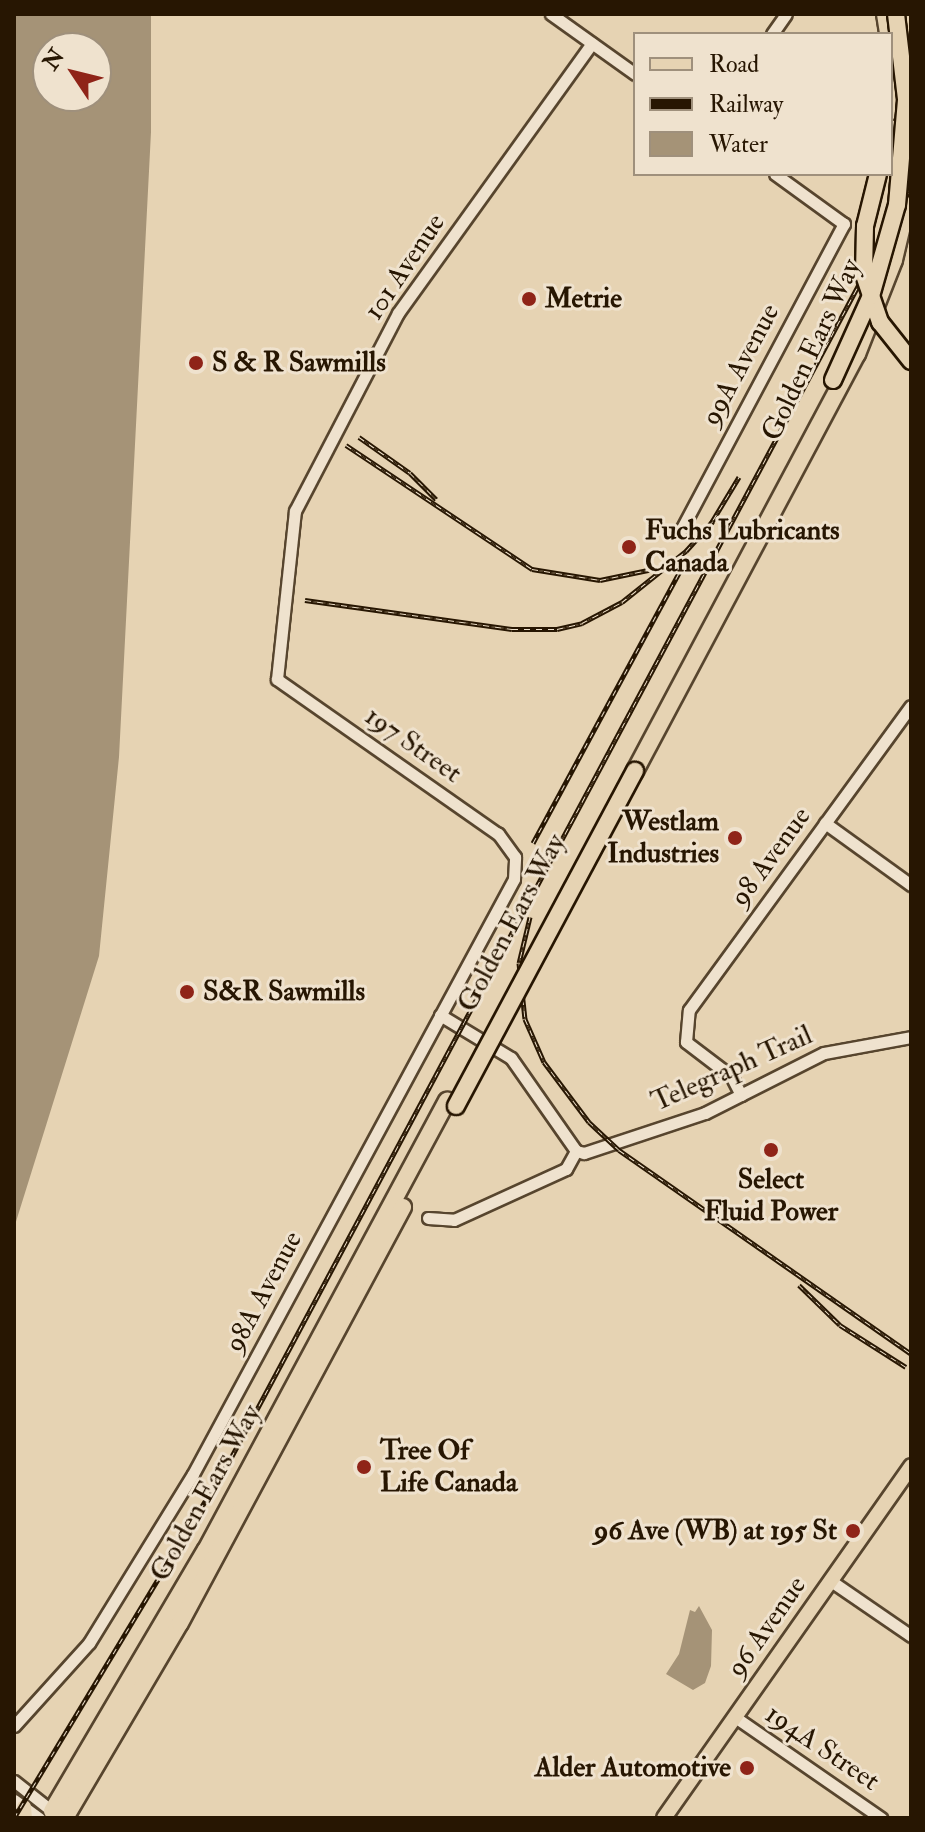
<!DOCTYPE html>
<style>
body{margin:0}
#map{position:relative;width:925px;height:1832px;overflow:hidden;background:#e6d3b3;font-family:"IM FELL Double Pica",serif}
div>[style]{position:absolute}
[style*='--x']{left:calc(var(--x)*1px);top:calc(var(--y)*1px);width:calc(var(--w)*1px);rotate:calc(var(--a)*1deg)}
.water>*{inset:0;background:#a59377}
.roads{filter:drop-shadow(2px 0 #57452e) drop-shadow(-2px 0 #57452e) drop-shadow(0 2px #57452e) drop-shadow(0 -2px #57452e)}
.minor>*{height:11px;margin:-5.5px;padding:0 5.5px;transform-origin:5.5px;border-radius:5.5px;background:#efe2ce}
.major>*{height:14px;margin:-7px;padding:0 7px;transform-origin:7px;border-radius:7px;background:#e6d3b3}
.highway>*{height:16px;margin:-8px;padding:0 8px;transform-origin:8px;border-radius:8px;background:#e6d3b3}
.rail>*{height:5px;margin-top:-2.5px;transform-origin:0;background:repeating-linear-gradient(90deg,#efe2ce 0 6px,#271602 0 12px);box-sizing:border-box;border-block:2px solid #271602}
.bridges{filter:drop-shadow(2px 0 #271602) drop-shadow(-2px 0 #271602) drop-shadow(0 2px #271602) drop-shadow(0 -2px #271602)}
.highway-bridge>*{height:16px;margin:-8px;padding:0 8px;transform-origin:8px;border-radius:8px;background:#e6d3b3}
.dots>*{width:22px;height:22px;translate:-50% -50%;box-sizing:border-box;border:4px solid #efe2ce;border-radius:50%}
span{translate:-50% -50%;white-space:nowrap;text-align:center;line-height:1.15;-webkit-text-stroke:6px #efe2ce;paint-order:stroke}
.street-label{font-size:28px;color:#271602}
.poi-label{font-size:28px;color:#271602;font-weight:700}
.left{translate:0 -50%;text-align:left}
.right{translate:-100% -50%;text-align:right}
.frame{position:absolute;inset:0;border:16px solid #271602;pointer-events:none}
.legend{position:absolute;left:633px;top:32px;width:260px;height:144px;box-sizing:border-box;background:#efe2ce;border:2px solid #9f907c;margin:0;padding:10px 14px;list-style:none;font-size:24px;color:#271602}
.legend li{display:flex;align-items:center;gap:16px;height:40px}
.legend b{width:40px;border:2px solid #9f907c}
.north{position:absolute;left:32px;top:32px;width:80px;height:80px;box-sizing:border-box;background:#efe2ce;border:2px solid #9f907c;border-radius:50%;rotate:305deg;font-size:22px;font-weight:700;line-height:32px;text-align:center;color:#271602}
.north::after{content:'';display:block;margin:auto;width:28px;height:36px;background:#8f2418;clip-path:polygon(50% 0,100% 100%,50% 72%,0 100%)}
</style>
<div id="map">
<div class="water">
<i style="clip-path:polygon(evenodd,14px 14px,151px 14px,151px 132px,119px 757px,99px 956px,14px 1228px,14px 14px,48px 48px,96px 48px,96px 96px,48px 96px,48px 48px)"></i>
<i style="clip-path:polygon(699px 1606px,712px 1630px,711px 1666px,705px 1683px,693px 1690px,666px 1674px,679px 1654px,690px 1610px,695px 1612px)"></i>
</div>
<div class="roads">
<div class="minor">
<i style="--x:551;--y:14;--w:103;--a:35.5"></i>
<i style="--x:772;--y:34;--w:24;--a:-55"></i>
<i style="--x:681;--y:530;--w:347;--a:-62"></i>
<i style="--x:844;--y:224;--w:85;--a:-144.1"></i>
<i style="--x:825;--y:823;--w:106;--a:35.8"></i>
<i style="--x:440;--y:1015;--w:83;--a:31.2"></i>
<i style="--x:511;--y:1058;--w:113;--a:55"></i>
<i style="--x:576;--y:1151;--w:8;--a:14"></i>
<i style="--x:584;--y:1153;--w:127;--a:-18.3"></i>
<i style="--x:705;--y:1113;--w:133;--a:-26.8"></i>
<i style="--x:824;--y:1053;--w:88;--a:-10.4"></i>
<i style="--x:741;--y:1095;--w:20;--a:-117"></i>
<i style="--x:732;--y:1077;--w:58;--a:-142.7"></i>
<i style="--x:686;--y:1042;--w:32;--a:-85"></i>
<i style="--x:689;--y:1010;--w:376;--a:-53.9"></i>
<i style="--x:428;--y:1218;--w:26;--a:4"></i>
<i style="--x:454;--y:1220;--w:123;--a:-24.5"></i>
<i style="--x:566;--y:1169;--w:21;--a:-61"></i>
<i style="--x:831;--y:1581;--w:97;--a:34.5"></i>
<i style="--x:735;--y:1717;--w:178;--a:34.7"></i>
<i style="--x:14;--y:1726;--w:112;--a:-47.9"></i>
<i style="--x:89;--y:1643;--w:198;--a:-58.4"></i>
<i style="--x:193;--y:1474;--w:676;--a:-61.65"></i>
<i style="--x:514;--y:879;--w:22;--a:-87"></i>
<i style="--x:515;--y:857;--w:29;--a:-126"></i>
<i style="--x:498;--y:834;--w:270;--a:-145"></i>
<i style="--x:277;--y:679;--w:169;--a:-83.9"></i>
<i style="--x:295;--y:511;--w:223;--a:-62.5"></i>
<i style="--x:398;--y:313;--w:332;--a:-54.3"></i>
<i style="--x:14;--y:1781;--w:48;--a:38.3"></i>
<i style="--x:14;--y:1800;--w:31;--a:36"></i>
</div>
<div class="major">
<i style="--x:24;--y:1807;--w:11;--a:85"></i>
<i style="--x:664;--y:1818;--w:430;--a:-54.9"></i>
</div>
<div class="highway">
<i style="--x:885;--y:14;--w:20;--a:81"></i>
<i style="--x:906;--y:14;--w:25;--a:78"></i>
<i style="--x:891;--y:68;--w:43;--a:90"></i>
<i style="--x:635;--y:771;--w:472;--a:-62"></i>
<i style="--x:857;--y:354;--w:101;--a:-68.5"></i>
<i style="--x:894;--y:260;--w:74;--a:-76.7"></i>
<i style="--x:52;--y:1811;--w:303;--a:-59.5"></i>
<i style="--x:206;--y:1550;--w:510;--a:-61.78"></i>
<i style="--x:65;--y:1818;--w:226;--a:-59.5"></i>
<i style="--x:180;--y:1623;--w:472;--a:-61.8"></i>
</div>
</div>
<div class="rail">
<i style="--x:359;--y:437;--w:62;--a:35.2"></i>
<i style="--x:410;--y:473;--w:37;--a:45"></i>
<i style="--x:346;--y:445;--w:224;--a:33.7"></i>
<i style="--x:532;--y:569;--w:69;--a:9.2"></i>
<i style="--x:600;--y:580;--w:59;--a:-11.7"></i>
<i style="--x:707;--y:530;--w:62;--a:-58.9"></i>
<i style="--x:305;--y:600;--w:209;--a:8"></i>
<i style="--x:512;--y:629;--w:45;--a:0"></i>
<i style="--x:557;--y:629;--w:26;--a:-13"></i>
<i style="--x:582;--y:623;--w:45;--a:-27.7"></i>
<i style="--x:622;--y:602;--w:82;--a:-38.6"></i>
<i style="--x:686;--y:551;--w:40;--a:-48"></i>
<i style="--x:533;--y:843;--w:319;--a:-61.6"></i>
<i style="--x:530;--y:917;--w:47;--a:103.4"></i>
<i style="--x:519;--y:963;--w:56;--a:83.9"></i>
<i style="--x:525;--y:1019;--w:47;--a:66.2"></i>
<i style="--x:544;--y:1062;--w:75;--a:53.1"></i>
<i style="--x:589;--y:1122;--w:41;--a:43"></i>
<i style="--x:619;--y:1150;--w:356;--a:34.9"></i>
<i style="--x:799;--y:1285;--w:57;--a:44.3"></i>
<i style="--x:840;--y:1325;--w:78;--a:32.5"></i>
<i style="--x:14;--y:1818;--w:420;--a:-58.9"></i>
<i style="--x:231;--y:1458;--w:1441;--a:-61.85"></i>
</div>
<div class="bridges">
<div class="highway-bridge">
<i style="--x:878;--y:174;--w:54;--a:104"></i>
<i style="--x:865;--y:226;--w:49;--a:91.2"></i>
<i style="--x:864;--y:275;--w:50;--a:71.2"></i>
<i style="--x:880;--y:322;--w:50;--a:51.5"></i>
<i style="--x:833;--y:380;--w:92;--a:-65.7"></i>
<i style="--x:871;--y:296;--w:95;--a:-74.1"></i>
<i style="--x:897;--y:205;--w:106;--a:-85.1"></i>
<i style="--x:906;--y:99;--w:86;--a:-96.7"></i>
<i style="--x:456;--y:1106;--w:380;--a:-61.9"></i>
</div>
</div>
<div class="dots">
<i style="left:529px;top:299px;background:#8f2418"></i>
<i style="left:196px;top:363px;background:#8f2418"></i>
<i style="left:629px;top:547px;background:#8f2418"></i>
<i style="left:735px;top:838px;background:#8f2418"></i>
<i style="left:187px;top:992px;background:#8f2418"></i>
<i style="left:771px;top:1150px;background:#8f2418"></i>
<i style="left:364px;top:1467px;background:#8f2418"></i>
<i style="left:853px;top:1531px;background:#8f2418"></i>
<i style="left:747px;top:1768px;background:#8f2418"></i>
</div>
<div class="street-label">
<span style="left:405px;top:267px;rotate:-56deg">101 Avenue</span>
<span style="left:812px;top:350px;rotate:-65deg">Golden Ears Way</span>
<span style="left:741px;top:365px;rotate:-62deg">99A Avenue</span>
<span style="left:413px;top:745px;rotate:35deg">197 Street</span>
<span style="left:771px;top:857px;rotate:-54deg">98 Avenue</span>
<span style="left:512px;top:923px;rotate:-62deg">Golden Ears Way</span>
<span style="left:732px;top:1069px;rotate:-24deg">Telegraph Trail</span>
<span style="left:264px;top:1292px;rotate:-62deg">98A Avenue</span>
<span style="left:206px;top:1493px;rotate:-61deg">Golden Ears Way</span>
<span style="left:767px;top:1627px;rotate:-55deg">96 Avenue</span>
<span style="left:822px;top:1748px;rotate:34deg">194A Street</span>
</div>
<div class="poi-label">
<span class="left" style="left:545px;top:299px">Metrie</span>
<span class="left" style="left:212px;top:363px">S &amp; R Sawmills</span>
<span class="left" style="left:645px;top:547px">Fuchs Lubricants<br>Canada</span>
<span class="right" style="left:719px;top:838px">Westlam<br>Industries</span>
<span class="left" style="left:203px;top:992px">S&amp;R Sawmills</span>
<span style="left:771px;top:1196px">Select<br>Fluid Power</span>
<span class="left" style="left:380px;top:1467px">Tree Of<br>Life Canada</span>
<span class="right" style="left:837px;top:1531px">96 Ave (WB) at 195 St</span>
<span class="right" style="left:731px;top:1768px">Alder Automotive</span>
</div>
<div class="frame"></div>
<ul class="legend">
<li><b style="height:10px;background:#e6d3b3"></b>Road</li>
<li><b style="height:10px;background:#271602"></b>Railway</li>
<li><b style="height:22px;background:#a59377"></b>Water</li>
</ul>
<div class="north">N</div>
</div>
